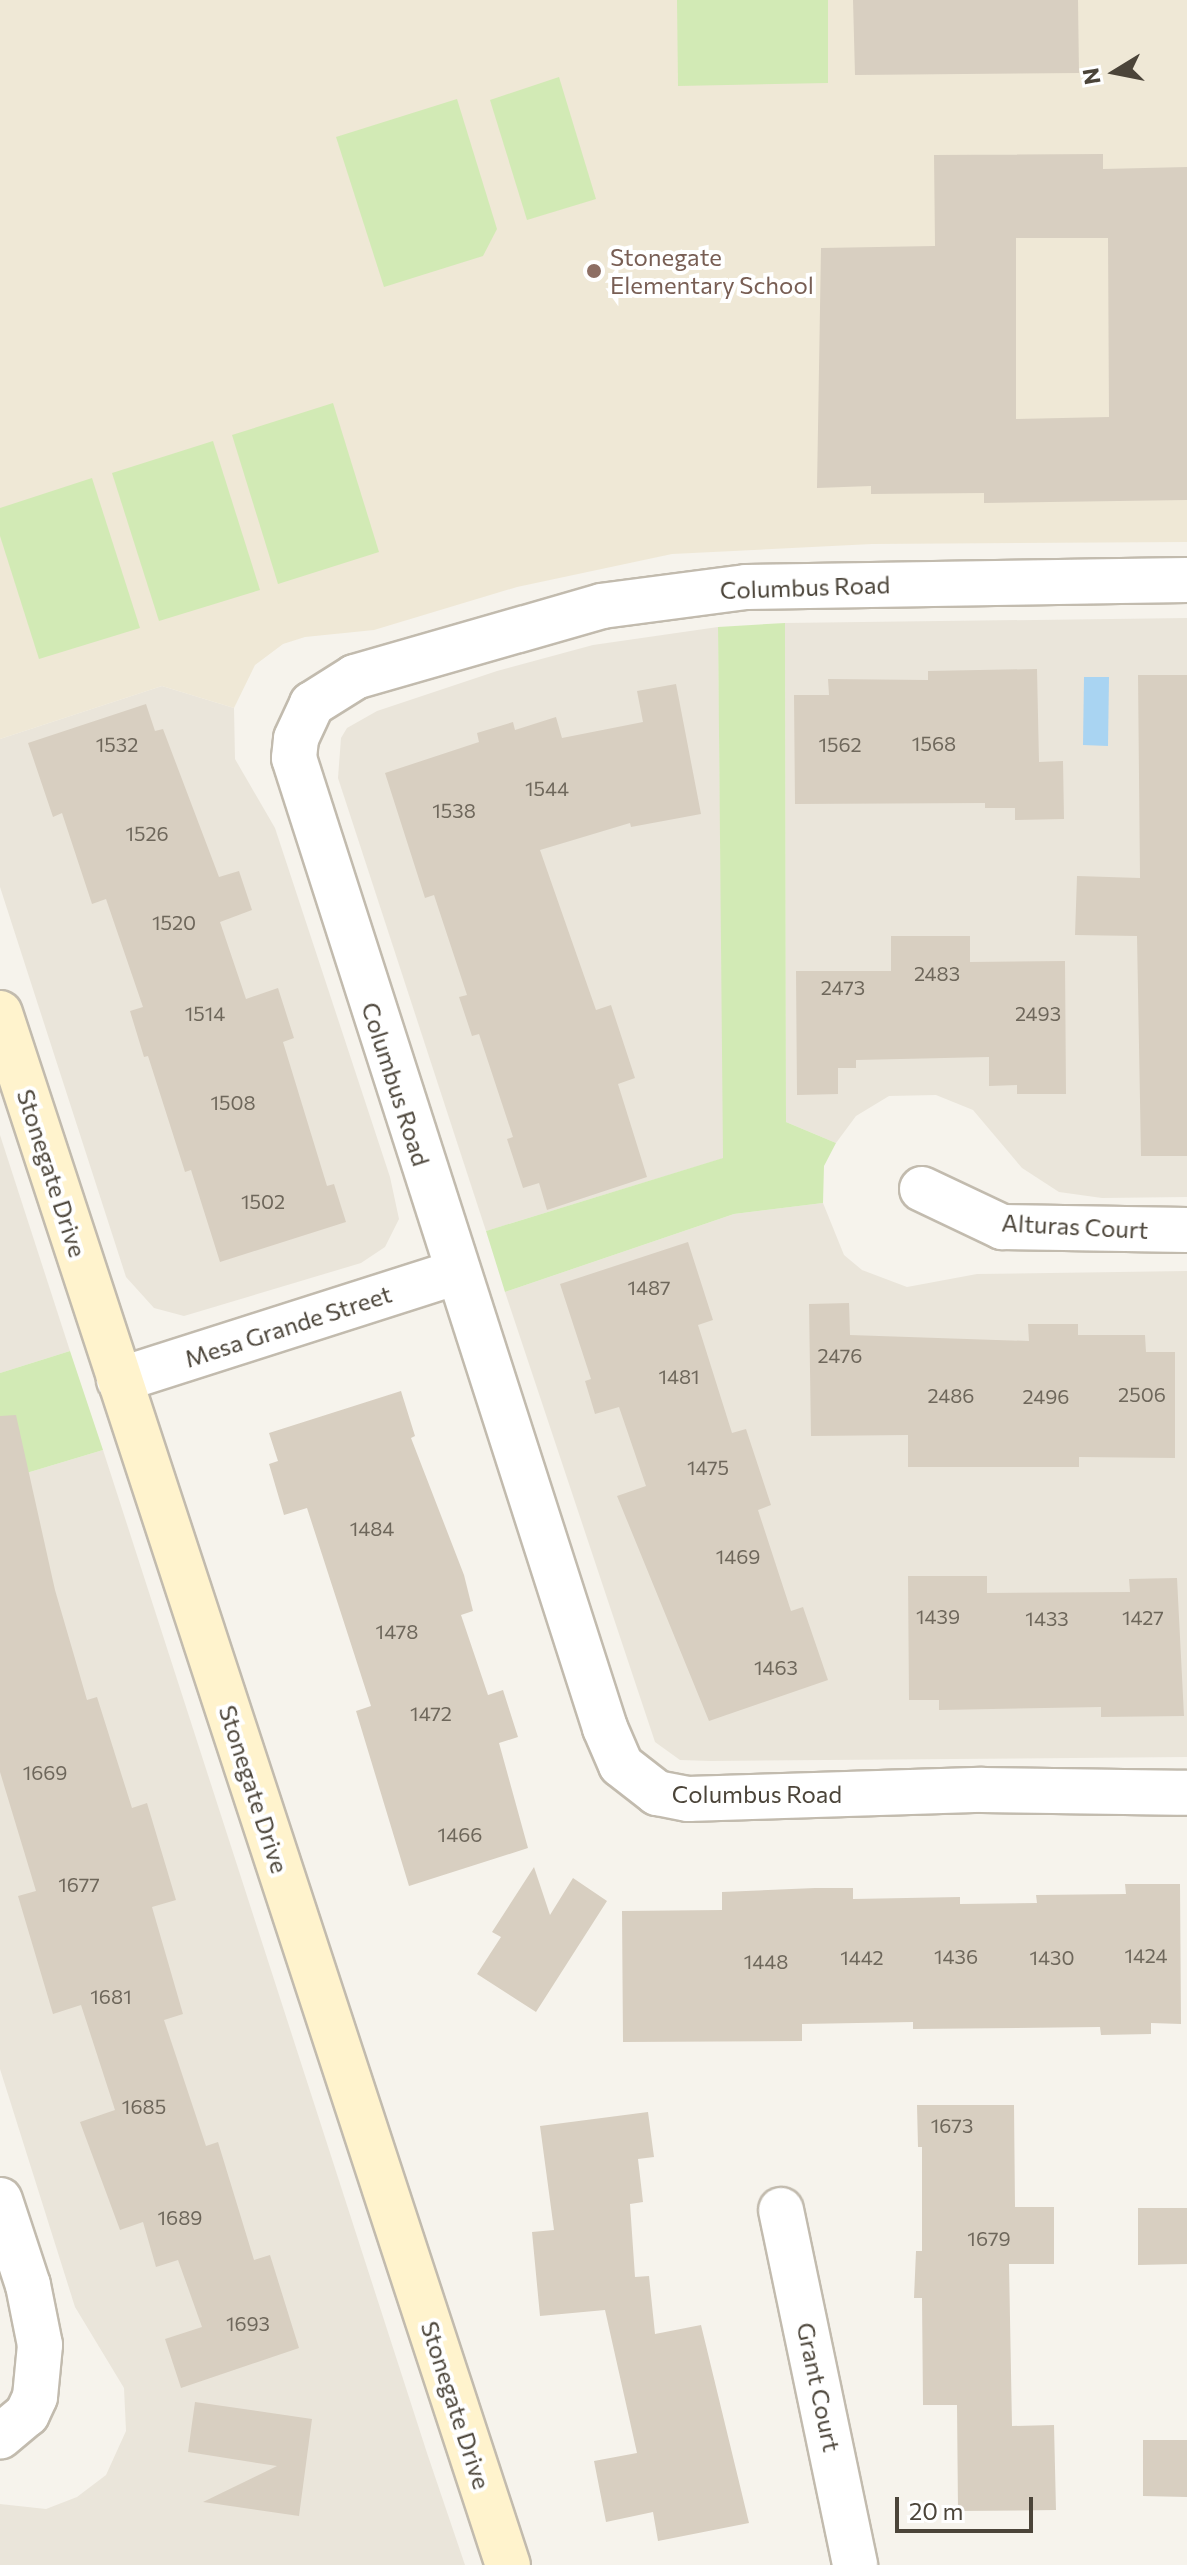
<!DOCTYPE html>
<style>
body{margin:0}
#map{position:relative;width:1187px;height:2565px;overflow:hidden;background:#f6f3ec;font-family:Commissioner,sans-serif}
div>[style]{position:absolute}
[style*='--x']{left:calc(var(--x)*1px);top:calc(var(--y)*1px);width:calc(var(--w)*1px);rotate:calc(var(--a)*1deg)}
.residential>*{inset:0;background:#eae5da}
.education>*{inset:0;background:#efe8d6}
.green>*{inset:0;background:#d2eab5}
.water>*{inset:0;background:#a9d4f2}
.building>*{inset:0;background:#d8cfc1}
.roads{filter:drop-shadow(2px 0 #c2bbae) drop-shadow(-2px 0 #c2bbae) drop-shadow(0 2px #c2bbae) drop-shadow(0 -2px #c2bbae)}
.street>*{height:44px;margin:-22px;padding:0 22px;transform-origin:22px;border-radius:22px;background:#fff}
.secondary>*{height:44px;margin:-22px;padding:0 22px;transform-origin:22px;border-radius:22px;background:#fff3cd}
.dots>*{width:22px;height:22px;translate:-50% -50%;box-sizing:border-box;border:4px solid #fff;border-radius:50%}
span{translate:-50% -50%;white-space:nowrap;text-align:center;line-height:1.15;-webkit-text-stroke:8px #fff;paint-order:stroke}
.number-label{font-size:20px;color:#6e675b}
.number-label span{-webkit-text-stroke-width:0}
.education-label{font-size:24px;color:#785e54}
.left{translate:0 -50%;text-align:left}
.street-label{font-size:24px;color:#4b4439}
.north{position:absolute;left:1075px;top:32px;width:80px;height:80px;-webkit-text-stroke:6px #fff;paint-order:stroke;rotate:260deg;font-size:22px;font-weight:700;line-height:32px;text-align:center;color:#4b4439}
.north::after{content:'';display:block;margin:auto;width:28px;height:36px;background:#4b4439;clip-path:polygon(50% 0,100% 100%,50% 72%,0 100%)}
.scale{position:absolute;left:895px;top:2497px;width:138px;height:36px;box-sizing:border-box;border:4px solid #4b4439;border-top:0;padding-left:10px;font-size:24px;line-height:28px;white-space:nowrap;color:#4b4439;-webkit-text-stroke:6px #fff;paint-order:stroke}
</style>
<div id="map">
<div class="residential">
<i style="clip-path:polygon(1187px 618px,1187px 1197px,1102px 1198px,1059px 1192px,1022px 1168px,973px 1110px,936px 1095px,889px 1096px,856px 1116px,836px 1143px,786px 1122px,785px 623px)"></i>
<i style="clip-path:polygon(718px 627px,724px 1158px,486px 1231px,338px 778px,341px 738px,347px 728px,377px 711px,497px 671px,593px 645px)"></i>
<i style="clip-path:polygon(162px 686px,234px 708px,235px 759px,275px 828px,390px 1177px,399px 1219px,385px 1247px,361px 1263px,184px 1316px,154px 1308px,126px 1277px,0 887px,0 739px)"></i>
<i style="clip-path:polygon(0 1135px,70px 1351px,0 1373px)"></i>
<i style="clip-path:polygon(823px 1203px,844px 1255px,862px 1270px,907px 1287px,977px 1274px,1187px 1271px,1187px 1757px,711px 1761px,680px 1760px,655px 1742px,505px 1292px,734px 1214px)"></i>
<i style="clip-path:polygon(103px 1450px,427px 2453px,465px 2565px,0 2565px,0 2504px,46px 2509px,77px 2497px,106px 2475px,126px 2431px,124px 2388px,75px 2307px,0 2069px,0 1481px)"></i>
</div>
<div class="education">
<i style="clip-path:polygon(0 0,1187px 0,1187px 542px,872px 544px,672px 554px,517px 587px,374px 630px,305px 637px,283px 644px,255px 665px,234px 708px,162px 686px,0 739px)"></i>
</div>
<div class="green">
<i style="clip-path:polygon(677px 0,828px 0,828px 83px,678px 86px)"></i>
<i style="clip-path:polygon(559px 77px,596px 199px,527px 220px,490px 100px)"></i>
<i style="clip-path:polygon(457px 99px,497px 229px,483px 256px,384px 287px,336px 137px)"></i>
<i style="clip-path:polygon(333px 403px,379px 552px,278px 584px,232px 435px)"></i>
<i style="clip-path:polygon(213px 441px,260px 590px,159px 621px,112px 473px)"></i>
<i style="clip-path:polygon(92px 478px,140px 628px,39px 659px,0 536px,0 508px)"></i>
<i style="clip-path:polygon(785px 623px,786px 1122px,836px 1143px,824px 1166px,823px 1203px,734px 1214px,505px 1292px,486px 1231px,723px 1158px,718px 627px)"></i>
<i style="clip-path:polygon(70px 1351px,103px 1450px,0 1481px,0 1373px)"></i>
</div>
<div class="water">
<i style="clip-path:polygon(1084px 677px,1109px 677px,1108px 746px,1083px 745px)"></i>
</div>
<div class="building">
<i style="clip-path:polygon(853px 0,1078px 0,1079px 73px,855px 75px)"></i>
<i style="clip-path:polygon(evenodd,1103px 154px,1103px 169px,1187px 167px,1187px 500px,984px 503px,984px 493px,871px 494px,871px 486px,817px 488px,821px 248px,935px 246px,934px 155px,1103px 154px,1016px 238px,1108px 238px,1109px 417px,1016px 419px,1016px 238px)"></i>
<i style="clip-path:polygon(1037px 669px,1039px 762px,1063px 761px,1064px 819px,1015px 820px,1015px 808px,985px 808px,985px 803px,795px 804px,794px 695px,829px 695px,828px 679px,928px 680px,928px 671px)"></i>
<i style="clip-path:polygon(1138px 675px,1187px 675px,1187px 1156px,1141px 1156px,1137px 936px,1075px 935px,1077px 876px,1140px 878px)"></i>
<i style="clip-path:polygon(676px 684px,701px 814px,631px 827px,630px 823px,540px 850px,596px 1010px,611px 1005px,635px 1078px,618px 1084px,647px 1177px,547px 1210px,539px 1183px,523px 1188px,507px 1139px,513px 1137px,479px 1034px,472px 1036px,459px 997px,467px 995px,434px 895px,425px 898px,385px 773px,479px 742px,477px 733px,513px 722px,515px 730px,556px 717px,562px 738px,643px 722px,637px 691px)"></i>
<i style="clip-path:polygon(146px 704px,155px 731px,163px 729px,219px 877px,239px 871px,252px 910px,220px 922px,246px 999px,278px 988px,294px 1038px,283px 1042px,327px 1186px,334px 1184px,346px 1222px,220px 1262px,191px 1170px,185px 1172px,148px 1056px,144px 1057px,130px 1011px,143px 1007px,106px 899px,92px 904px,62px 813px,53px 817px,28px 743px)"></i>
<i style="clip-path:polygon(891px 936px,970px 936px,970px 962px,1065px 961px,1066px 1094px,1017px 1094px,1017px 1085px,989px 1086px,989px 1057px,856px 1060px,856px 1068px,838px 1068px,838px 1094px,797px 1095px,796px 971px,891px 971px)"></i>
<i style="clip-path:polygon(688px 1242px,713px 1320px,698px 1325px,732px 1433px,746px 1429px,771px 1505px,758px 1510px,791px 1611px,803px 1607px,828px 1680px,709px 1721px,617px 1496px,646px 1486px,619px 1407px,595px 1414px,585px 1381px,591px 1379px,560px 1284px)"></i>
<i style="clip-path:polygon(849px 1303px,850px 1335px,1029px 1341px,1028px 1324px,1078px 1324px,1078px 1335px,1145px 1335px,1146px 1352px,1175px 1352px,1175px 1458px,1079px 1457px,1079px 1467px,908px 1467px,908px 1435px,811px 1436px,809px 1304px)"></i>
<i style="clip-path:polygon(401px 1391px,415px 1436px,411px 1438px,464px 1575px,473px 1611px,461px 1615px,488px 1695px,503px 1690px,518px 1737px,499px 1743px,528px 1848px,409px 1886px,356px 1711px,371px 1706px,307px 1508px,284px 1515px,269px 1464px,278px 1461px,269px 1433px)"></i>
<i style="clip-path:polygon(16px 1415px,55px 1590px,87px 1700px,97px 1697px,132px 1808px,147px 1803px,176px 1900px,152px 1907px,183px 2014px,164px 2020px,206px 2146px,218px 2142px,254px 2260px,270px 2255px,299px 2348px,181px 2388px,165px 2339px,202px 2327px,178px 2260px,156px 2267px,143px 2222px,120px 2230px,80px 2122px,115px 2110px,81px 2005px,53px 2014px,18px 1896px,36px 1891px,0 1772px,0 1416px)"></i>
<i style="clip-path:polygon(908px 1576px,987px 1576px,987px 1593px,1130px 1592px,1129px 1579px,1177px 1578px,1184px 1716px,1101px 1717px,1101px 1707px,939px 1710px,939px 1700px,909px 1700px)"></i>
<i style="clip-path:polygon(534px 1867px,550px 1915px,573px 1878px,607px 1901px,536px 2012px,477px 1974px,501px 1937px,492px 1932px)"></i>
<i style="clip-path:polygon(1125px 1884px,1180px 1884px,1181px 2024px,1151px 2023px,1151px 2034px,1101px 2035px,1100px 2027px,913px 2029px,913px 2022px,802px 2024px,802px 2041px,623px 2042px,622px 1911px,722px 1910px,722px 1892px,815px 1888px,853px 1888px,853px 1899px,960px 1897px,960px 1904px,1037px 1903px,1036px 1895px,1126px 1894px)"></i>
<i style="clip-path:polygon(917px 2105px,1014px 2105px,1015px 2207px,1054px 2207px,1054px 2264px,1009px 2264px,1012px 2426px,1054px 2425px,1056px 2510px,958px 2511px,957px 2405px,923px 2405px,922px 2298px,914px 2298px,916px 2251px,922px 2251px,922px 2147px,918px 2147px)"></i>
<i style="clip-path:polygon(648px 2112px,654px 2157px,638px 2159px,643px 2202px,630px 2204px,635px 2277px,649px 2276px,655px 2334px,701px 2325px,749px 2523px,658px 2541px,653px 2512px,606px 2522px,594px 2461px,637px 2453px,605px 2310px,540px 2316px,532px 2232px,554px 2230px,540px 2126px)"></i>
<i style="clip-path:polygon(1138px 2208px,1187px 2208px,1187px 2264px,1138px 2265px)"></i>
<i style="clip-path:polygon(195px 2402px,312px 2419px,299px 2516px,203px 2502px,277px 2466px,188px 2452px)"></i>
<i style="clip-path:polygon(1143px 2440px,1187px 2440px,1187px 2497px,1143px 2496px)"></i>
</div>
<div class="roads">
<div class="street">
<i style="--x:1187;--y:580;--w:441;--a:179.1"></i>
<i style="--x:746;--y:587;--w:145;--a:172.5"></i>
<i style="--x:602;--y:606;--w:257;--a:164"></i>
<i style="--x:355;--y:677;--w:51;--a:147.9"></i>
<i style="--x:312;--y:704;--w:38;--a:115"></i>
<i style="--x:296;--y:739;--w:19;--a:96"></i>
<i style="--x:294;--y:758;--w:1019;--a:72.22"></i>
<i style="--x:605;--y:1728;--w:40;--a:66.6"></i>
<i style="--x:621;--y:1765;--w:46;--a:37.9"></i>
<i style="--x:657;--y:1793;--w:32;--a:11"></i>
<i style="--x:688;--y:1799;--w:294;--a:-1.8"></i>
<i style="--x:982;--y:1790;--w:205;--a:0.8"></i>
<i style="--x:922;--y:1189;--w:89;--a:25.4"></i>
<i style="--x:1002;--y:1227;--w:185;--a:0.9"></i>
<i style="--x:119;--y:1380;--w:355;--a:-17.7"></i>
<i style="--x:0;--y:2200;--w:89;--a:71.8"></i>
<i style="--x:28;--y:2285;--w:61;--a:78.7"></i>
<i style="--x:40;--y:2345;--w:52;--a:95.5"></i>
<i style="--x:35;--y:2397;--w:19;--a:115"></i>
<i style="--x:27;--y:2414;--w:35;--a:140"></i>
<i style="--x:781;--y:2210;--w:363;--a:78.2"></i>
</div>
<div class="secondary">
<i style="--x:0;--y:1013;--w:1633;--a:71.88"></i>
</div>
</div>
<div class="dots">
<i style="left:594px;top:271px;background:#8d6e63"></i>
</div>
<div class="number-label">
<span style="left:934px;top:743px">1568</span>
<span style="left:117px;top:744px">1532</span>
<span style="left:840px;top:744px">1562</span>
<span style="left:547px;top:788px">1544</span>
<span style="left:454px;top:810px">1538</span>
<span style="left:147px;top:833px">1526</span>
<span style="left:174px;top:922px">1520</span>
<span style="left:937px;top:973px">2483</span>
<span style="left:843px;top:987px">2473</span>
<span style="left:205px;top:1013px">1514</span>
<span style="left:1038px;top:1013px">2493</span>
<span style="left:233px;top:1102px">1508</span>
<span style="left:263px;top:1201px">1502</span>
<span style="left:649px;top:1287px">1487</span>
<span style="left:840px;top:1355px">2476</span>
<span style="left:679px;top:1376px">1481</span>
<span style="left:1142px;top:1394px">2506</span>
<span style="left:951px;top:1395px">2486</span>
<span style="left:1046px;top:1396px">2496</span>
<span style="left:708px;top:1467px">1475</span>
<span style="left:372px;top:1528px">1484</span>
<span style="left:738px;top:1556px">1469</span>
<span style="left:938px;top:1616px">1439</span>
<span style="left:1143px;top:1617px">1427</span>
<span style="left:1047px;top:1618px">1433</span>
<span style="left:397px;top:1631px">1478</span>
<span style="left:776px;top:1667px">1463</span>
<span style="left:431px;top:1713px">1472</span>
<span style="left:45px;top:1772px">1669</span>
<span style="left:460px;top:1834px">1466</span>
<span style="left:79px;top:1884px">1677</span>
<span style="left:1146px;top:1955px">1424</span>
<span style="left:956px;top:1956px">1436</span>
<span style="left:862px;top:1957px">1442</span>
<span style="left:1052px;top:1957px">1430</span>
<span style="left:766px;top:1961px">1448</span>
<span style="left:111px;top:1996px">1681</span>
<span style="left:144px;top:2106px">1685</span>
<span style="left:952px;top:2125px">1673</span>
<span style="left:180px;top:2217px">1689</span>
<span style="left:989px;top:2238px">1679</span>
<span style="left:248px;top:2323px">1693</span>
</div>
<div class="education-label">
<span class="left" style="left:610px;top:271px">Stonegate<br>Elementary School</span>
</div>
<div class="street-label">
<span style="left:805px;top:587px;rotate:-2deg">Columbus Road</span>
<span style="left:396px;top:1084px;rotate:72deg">Columbus Road</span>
<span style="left:52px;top:1173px;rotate:72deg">Stonegate Drive</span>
<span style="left:1075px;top:1226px;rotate:3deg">Alturas Court</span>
<span style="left:288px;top:1326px;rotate:-18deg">Mesa Grande Street</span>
<span style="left:254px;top:1789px;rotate:72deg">Stonegate Drive</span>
<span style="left:757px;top:1794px">Columbus Road</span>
<span style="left:819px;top:2387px;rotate:78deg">Grant Court</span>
<span style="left:456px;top:2405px;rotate:72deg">Stonegate Drive</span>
</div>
<div class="north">N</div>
<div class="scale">20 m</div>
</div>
